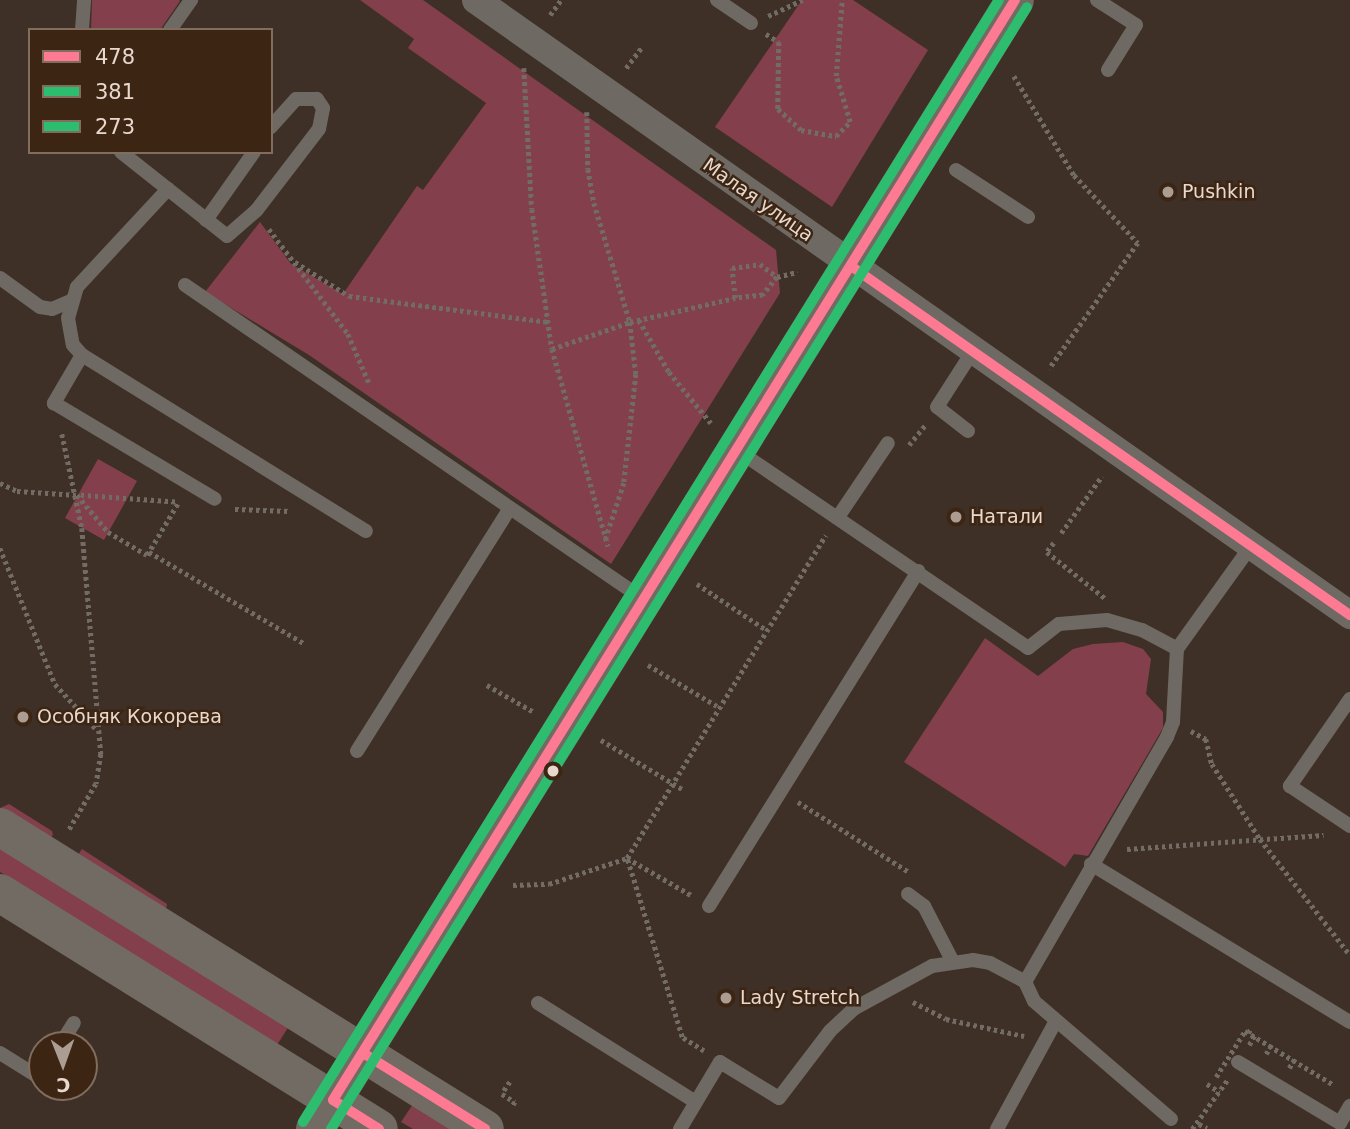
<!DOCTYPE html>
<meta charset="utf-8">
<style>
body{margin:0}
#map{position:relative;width:1350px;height:1129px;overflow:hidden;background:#3e3027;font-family:"DejaVu Sans",sans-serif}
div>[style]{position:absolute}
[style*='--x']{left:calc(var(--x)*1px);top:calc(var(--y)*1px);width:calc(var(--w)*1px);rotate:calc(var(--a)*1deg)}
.green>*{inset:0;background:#833f4b}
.path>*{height:4.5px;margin-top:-2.25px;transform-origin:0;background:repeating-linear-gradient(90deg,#736c65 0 3.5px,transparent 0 7px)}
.lane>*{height:14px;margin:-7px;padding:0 7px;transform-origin:7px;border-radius:7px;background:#6f6963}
.street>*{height:28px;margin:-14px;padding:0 14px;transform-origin:14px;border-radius:14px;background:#6f6963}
.secondary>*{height:38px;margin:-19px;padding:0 19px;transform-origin:19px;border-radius:19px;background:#726b63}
.path-bridge>*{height:4.5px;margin-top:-2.25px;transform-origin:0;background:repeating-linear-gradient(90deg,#736c65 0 3.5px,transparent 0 7px)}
.bus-1>*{height:10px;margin:-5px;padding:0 5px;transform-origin:5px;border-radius:5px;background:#fe7a93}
.bus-2>*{height:10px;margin:-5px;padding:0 5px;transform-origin:5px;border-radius:5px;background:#2cbe6e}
.bus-3>*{height:10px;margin:-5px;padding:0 5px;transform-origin:5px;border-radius:5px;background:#2cbe6e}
.dots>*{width:19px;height:19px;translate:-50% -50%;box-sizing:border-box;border:4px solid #3d2514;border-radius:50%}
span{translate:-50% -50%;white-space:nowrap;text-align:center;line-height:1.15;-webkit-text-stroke:5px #3d2514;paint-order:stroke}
.poi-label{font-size:19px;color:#e8d8cd}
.left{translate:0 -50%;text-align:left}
.street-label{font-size:19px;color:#e8d8cd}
.legend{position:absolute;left:28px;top:28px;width:245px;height:126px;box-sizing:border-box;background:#3d2514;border:2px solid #816d5e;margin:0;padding:9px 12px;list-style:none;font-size:21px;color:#e8d8cd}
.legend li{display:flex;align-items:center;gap:14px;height:35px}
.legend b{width:35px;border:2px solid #816d5e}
.north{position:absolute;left:28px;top:1031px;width:70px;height:70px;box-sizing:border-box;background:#3d2514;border:2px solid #816d5e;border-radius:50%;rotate:179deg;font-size:19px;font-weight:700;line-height:28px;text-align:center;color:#e8d8cd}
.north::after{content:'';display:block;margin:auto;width:24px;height:32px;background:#ac9d93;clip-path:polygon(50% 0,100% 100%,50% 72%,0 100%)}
</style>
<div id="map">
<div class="green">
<i style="clip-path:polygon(92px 0,179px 0,180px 1px,160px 30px,91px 30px)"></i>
<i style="clip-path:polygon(360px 0,423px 0,776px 250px,780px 293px,611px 564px,309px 355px,205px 292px,260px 222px,291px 264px,343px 294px,417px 186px,423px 190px,486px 103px,408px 48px,414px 39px)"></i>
<i style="clip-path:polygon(802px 0,853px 0,928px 50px,832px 207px,715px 127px)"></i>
<i style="clip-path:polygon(98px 459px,137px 481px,104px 540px,65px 518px)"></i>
<i style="clip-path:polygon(985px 638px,1038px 676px,1073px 649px,1093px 644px,1123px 642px,1143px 649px,1151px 659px,1146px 694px,1163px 712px,1163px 728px,1088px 856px,1074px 854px,1065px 867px,904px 762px)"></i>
<i style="clip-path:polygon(9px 804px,52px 831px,53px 835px,49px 839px,0 808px)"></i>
<i style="clip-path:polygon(0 846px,289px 1026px,277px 1045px,0 872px)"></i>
<i style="clip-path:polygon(82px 849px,167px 904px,166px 909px,78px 855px)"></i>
<i style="clip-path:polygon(413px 1104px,454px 1129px,413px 1129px,401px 1122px)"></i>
</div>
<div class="path">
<i style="--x:550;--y:15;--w:19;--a:-54"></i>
<i style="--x:768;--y:16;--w:38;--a:-25"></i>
<i style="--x:766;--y:34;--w:15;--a:32"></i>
<i style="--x:779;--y:42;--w:67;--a:90.9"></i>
<i style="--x:778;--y:109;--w:31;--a:42"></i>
<i style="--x:801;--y:130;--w:36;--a:10"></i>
<i style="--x:836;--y:136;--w:20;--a:-45"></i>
<i style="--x:850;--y:122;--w:48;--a:-106.9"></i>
<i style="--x:836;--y:76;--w:76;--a:-85.5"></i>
<i style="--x:524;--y:68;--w:141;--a:86.8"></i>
<i style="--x:532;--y:209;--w:141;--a:81.9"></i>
<i style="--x:552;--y:349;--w:205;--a:74.1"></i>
<i style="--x:626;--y:68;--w:26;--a:-53"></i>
<i style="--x:1014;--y:76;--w:116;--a:58.8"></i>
<i style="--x:1074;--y:175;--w:93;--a:46.7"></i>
<i style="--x:1138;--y:243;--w:154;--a:125.2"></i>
<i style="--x:587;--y:112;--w:57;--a:89"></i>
<i style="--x:588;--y:169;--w:35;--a:80"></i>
<i style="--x:594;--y:203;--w:124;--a:73.2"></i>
<i style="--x:630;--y:322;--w:52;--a:83.4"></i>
<i style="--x:636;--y:374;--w:110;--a:96.3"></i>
<i style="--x:624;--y:483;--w:58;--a:108.1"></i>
<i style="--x:269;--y:229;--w:131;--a:53"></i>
<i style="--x:348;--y:334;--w:56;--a:66.7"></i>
<i style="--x:295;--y:262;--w:64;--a:32.2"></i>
<i style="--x:349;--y:296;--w:201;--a:7.4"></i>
<i style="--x:760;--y:264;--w:21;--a:37"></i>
<i style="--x:777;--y:277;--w:23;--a:128"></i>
<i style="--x:763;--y:295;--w:28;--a:174"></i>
<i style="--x:735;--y:298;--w:30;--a:-96"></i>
<i style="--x:732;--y:268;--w:28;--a:-8"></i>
<i style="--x:777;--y:277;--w:21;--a:-14"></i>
<i style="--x:639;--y:320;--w:60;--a:60"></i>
<i style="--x:669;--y:372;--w:66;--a:50.5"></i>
<i style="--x:552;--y:349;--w:83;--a:-19.1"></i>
<i style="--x:630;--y:322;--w:108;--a:-12.9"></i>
<i style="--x:62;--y:434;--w:96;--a:78"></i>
<i style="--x:82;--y:528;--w:227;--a:85.2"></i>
<i style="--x:101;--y:754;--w:30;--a:99"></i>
<i style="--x:96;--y:784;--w:53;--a:120.4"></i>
<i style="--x:909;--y:445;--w:26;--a:-51"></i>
<i style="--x:0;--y:483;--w:19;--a:25"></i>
<i style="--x:17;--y:491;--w:60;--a:3.8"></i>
<i style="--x:175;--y:502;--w:98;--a:-175.9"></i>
<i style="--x:77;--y:495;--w:48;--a:50"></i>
<i style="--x:108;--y:532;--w:45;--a:30.5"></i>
<i style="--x:147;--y:555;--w:61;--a:-59.2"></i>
<i style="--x:235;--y:509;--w:54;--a:2.1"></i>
<i style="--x:1061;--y:533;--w:70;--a:-54.3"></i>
<i style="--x:1054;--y:543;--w:11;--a:128"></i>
<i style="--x:1047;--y:552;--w:75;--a:38.5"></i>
<i style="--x:0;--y:548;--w:147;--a:68"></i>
<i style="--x:55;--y:684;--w:62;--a:47.6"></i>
<i style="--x:149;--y:552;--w:181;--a:30.5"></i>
<i style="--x:697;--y:584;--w:82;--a:33.5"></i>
<i style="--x:648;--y:665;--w:80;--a:30.7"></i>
<i style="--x:487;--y:685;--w:54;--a:29.9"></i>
<i style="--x:1191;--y:731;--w:17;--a:28"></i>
<i style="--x:1206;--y:739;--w:26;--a:77"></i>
<i style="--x:1212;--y:764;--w:89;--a:57.4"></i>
<i style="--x:1260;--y:839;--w:147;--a:52.2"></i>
<i style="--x:601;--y:740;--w:97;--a:31.1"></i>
<i style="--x:798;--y:802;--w:131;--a:32.2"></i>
<i style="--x:1127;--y:849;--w:197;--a:-4.1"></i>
<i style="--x:513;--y:885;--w:36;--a:-2"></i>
<i style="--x:549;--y:884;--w:82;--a:-18.4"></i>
<i style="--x:627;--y:858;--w:74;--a:30"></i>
<i style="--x:913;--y:1002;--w:37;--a:27"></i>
<i style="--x:946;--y:1019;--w:80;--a:12.3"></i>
<i style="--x:1248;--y:1033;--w:4;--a:-56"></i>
<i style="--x:1249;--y:1045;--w:14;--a:-60"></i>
<i style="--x:704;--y:1051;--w:26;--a:-148"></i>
<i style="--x:682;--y:1037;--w:187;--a:-107.1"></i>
<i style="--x:627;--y:858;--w:379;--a:-58.4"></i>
<i style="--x:1266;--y:1054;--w:13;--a:-61"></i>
<i style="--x:1289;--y:1068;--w:13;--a:-58"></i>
<i style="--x:510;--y:1082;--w:14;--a:124"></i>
<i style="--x:502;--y:1094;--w:15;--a:32"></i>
<i style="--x:515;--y:1102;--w:6;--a:121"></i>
<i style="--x:1207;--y:1084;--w:15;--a:32"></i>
<i style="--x:1199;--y:1124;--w:9;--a:27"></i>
<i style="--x:1192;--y:1129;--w:62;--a:-54.2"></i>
</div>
<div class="lane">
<i style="--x:717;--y:0;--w:41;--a:34.1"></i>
<i style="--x:1097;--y:0;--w:46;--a:32.7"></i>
<i style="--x:1136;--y:25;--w:53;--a:121.9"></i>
<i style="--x:82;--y:30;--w:30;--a:-86"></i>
<i style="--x:170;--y:30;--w:37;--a:-55"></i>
<i style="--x:121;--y:152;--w:135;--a:38.4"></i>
<i style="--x:227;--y:236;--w:38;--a:-41"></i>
<i style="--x:256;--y:211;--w:103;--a:-52.5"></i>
<i style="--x:319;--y:129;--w:21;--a:-79"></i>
<i style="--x:323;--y:108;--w:11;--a:-124"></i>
<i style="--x:317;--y:99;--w:21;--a:180"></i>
<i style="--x:296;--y:99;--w:38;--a:132"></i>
<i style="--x:956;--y:170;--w:86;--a:33.1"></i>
<i style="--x:168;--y:189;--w:134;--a:132.9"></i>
<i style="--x:77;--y:287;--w:32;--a:106"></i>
<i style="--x:68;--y:318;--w:27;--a:80"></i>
<i style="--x:73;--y:345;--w:13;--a:48"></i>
<i style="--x:82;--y:355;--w:334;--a:31.8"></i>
<i style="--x:206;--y:220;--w:83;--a:-54.8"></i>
<i style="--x:0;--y:278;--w:49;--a:35.9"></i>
<i style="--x:40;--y:307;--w:12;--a:9"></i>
<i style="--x:52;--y:309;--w:21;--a:-23"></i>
<i style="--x:185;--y:285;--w:555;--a:34.43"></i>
<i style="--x:82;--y:355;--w:56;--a:120.3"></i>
<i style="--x:54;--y:403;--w:187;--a:30.8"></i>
<i style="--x:968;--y:431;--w:39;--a:-142"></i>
<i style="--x:937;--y:407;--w:67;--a:-57.3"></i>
<i style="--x:737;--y:450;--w:352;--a:34.2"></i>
<i style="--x:1028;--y:648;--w:39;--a:-38"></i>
<i style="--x:1059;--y:624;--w:48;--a:-4.8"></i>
<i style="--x:1107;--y:620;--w:36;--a:16"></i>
<i style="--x:1142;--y:630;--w:40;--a:28"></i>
<i style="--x:838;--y:517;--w:89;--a:-56"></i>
<i style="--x:1350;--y:699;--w:106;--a:124.6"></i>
<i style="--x:1290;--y:786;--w:72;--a:33.7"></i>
<i style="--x:357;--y:751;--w:287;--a:-57.8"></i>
<i style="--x:1091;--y:864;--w:303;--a:31.4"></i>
<i style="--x:908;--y:894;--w:20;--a:37"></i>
<i style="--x:924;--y:906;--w:63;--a:62.6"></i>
<i style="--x:709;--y:906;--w:395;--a:-58"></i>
<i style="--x:538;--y:1003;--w:186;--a:32.1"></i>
<i style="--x:60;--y:1045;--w:26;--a:-58"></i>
<i style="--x:0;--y:1053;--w:47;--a:32"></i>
<i style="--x:40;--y:1078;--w:4;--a:-63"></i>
<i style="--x:1238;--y:1062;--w:119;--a:30.9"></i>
<i style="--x:1340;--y:1123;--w:20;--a:-60"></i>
<i style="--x:1171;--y:1119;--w:181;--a:-139.3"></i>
<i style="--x:1034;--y:1001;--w:21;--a:-115"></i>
<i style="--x:1025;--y:982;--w:283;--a:-59.9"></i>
<i style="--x:1167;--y:737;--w:16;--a:-68"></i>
<i style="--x:1173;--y:722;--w:73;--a:-86.9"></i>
<i style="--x:1177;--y:649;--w:127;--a:-54.3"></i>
<i style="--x:680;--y:1129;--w:78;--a:-59.2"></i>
<i style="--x:720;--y:1062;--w:69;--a:31.4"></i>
<i style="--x:779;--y:1098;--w:84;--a:-52.7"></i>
<i style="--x:830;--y:1031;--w:34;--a:-43"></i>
<i style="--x:855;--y:1008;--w:88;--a:-28.6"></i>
<i style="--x:932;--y:966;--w:41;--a:-8.3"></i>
<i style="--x:973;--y:960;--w:17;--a:10"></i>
<i style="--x:990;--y:963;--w:40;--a:28"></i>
<i style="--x:997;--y:1129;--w:123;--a:-61.4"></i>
</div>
<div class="street">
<i style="--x:476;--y:0;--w:1069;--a:35.13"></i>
</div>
<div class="secondary">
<i style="--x:0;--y:827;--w:571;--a:31.91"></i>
<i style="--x:0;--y:893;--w:446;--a:31.9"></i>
<i style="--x:315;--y:1129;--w:1328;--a:-58.2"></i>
</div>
<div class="path-bridge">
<i style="--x:1216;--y:1077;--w:54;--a:-57.8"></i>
<i style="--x:1245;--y:1031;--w:102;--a:31.3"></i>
</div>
<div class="bus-1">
<i style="--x:851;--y:266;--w:609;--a:34.97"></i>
<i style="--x:363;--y:1053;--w:144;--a:31.9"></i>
<i style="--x:379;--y:1129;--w:54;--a:-147.8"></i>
<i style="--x:333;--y:1100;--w:1294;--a:-58.2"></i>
</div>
<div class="bus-2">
<i style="--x:331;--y:1129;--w:1320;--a:-58.19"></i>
</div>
<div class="bus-3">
<i style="--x:303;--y:1122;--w:1320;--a:-58.19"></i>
</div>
<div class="dots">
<i style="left:1168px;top:192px;background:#ac9d93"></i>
<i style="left:956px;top:517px;background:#ac9d93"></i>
<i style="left:23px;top:717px;background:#ac9d93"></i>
<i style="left:553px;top:771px;background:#e8d8cd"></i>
<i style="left:726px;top:998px;background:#ac9d93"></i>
</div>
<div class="poi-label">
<span class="left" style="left:1182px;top:192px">Pushkin</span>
<span class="left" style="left:970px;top:517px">Натали</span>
<span class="left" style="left:37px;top:717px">Особняк Кокорева</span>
<span class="left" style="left:740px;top:998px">Lady Stretch</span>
</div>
<div class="street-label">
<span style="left:758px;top:200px;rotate:35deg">Малая улица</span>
</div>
<ul class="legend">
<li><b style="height:9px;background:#fe7a93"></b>478</li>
<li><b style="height:9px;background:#2cbe6e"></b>381</li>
<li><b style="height:9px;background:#2cbe6e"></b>273</li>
</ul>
<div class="north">С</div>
</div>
